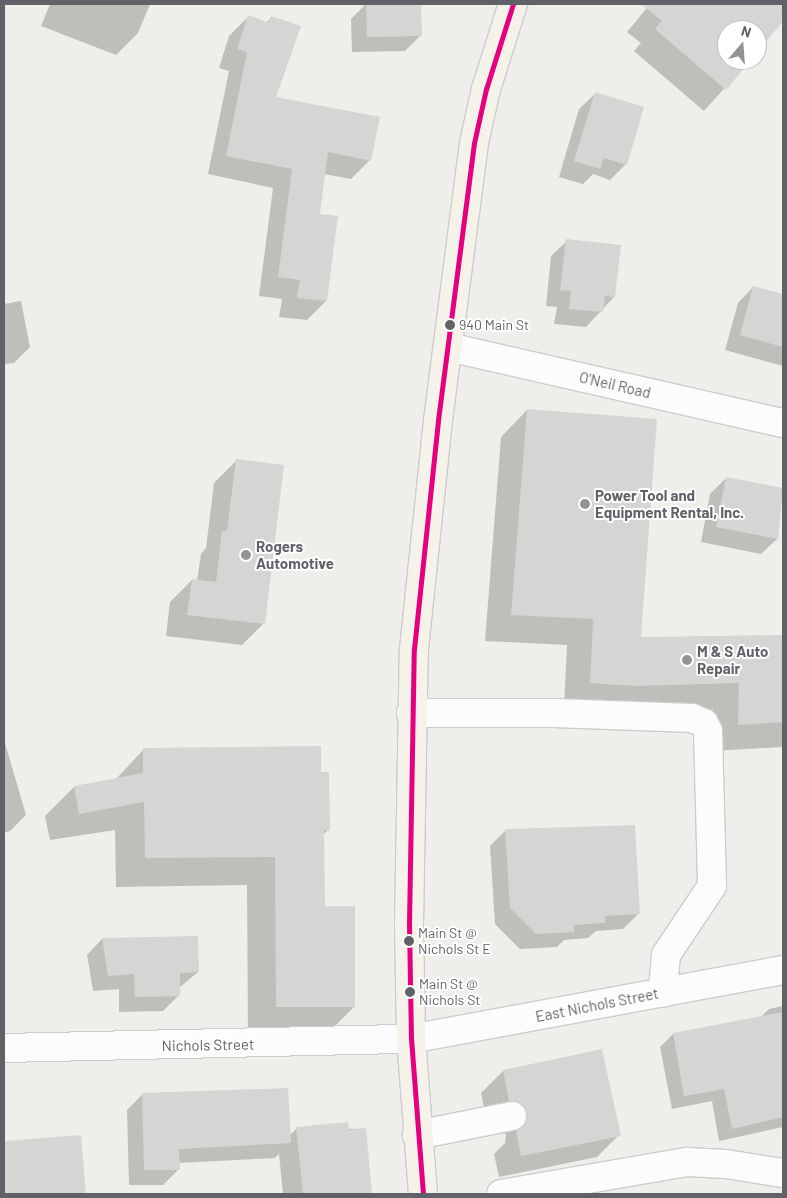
<!DOCTYPE html>
<style>
body{margin:0}
#map{position:relative;width:787px;height:1198px;overflow:hidden;background:#efeeea;font-family:Barlow,sans-serif}
div>[style]{position:absolute}
[style*='--x']{left:calc(var(--x)*1px);top:calc(var(--y)*1px);width:calc(var(--w)*1px);rotate:calc(var(--a)*1deg)}
.shadow>*{inset:0;background:#0003}
.building>*{inset:0;background:#d6d5d3}
.roads{filter:drop-shadow(1px 0 #cbcccc) drop-shadow(-1px 0 #cbcccc) drop-shadow(0 1px #cbcccc) drop-shadow(0 -1px #cbcccc)}
.minor>*{height:28px;margin:-14px;padding:0 14px;transform-origin:14px;border-radius:14px;background:#fdfcfc}
.major>*{height:28px;margin:-14px;padding:0 14px;transform-origin:14px;border-radius:14px;background:#f4f2e9}
.bus-1>*{height:5px;margin:-2.5px;padding:0 2.5px;transform-origin:2.5px;border-radius:2.5px;background:#e5007d}
.dots>*{width:14px;height:14px;translate:-50% -50%;box-sizing:border-box;border:2px solid #fff;border-radius:50%}
span{translate:-50% -50%;white-space:nowrap;text-align:center;line-height:1.15;-webkit-text-stroke:4px #fff;paint-order:stroke}
.bus-label{font-size:14px;color:#5f6368}
.left{translate:0 -50%;text-align:left}
.street-label{font-size:15px;color:#5f6368}
.poi-label{font-size:15px;color:#5f6368;font-weight:700}
.frame{position:absolute;inset:0;border:5px solid #5f6368;pointer-events:none}
.north{position:absolute;left:717px;top:20px;width:50px;height:50px;box-sizing:border-box;background:#fff;border:1px solid #bfc1c3;border-radius:50%;rotate:18deg;font-size:14px;font-weight:700;line-height:20px;text-align:center;color:#5f6368}
.north::after{content:'';display:block;margin:auto;width:18px;height:22px;background:#919496;clip-path:polygon(50% 0,100% 100%,50% 72%,0 100%)}
</style>
<div id="map">
<div class="shadow">
<i style="clip-path:polygon(50px 4px,150px 4px,138px 33px,116px 55px,41px 26px)"></i>
<i style="clip-path:polygon(366px 4px,420px 4px,420px 36px,405px 51px,352px 52px,351px 19px)"></i>
<i style="clip-path:polygon(650px 4px,783px 4px,783px 19px,757px 51px,757px 30px,727px 30px,727px 60px,750px 60px,704px 111px,634px 51px,641px 43px,627px 32px)"></i>
<i style="clip-path:polygon(248px 17px,266px 23px,272px 17px,275px 98px,370px 160px,351px 179px,324px 174px,318px 215px,326px 301px,307px 320px,279px 317px,282px 299px,259px 296px,273px 188px,208px 174px,229px 71px,219px 68px,229px 36px)"></i>
<i style="clip-path:polygon(595px 94px,626px 164px,610px 180px,593px 174px,583px 184px,559px 177px,579px 109px)"></i>
<i style="clip-path:polygon(567px 241px,614px 297px,586px 327px,554px 324px,557px 307px,546px 306px,551px 256px)"></i>
<i style="clip-path:polygon(753px 287px,783px 297px,783px 366px,725px 350px,738px 303px)"></i>
<i style="clip-path:polygon(21px 301px,30px 347px,14px 363px,4px 364px,4px 304px)"></i>
<i style="clip-path:polygon(527px 410px,639px 639px,783px 636px,783px 747px,712px 751px,713px 709px,608px 712px,564px 709px,567px 645px,485px 641px,501px 437px)"></i>
<i style="clip-path:polygon(236px 461px,264px 623px,242px 645px,166px 636px,170px 602px,192px 580px,197px 581px,201px 554px,206px 548px,214px 483px)"></i>
<i style="clip-path:polygon(726px 478px,783px 489px,777px 539px,761px 554px,701px 542px,710px 494px)"></i>
<i style="clip-path:polygon(5px 743px,26px 815px,10px 831px,4px 833px)"></i>
<i style="clip-path:polygon(144px 749px,328px 830px,323px 835px,324px 907px,354px 1007px,325px 1036px,248px 1036px,247px 885px,116px 887px,115px 830px,50px 840px,45px 816px,74px 787px,115px 780px)"></i>
<i style="clip-path:polygon(506px 830px,638px 914px,623px 929px,596px 931px,588px 938px,564px 940px,557px 947px,520px 949px,495px 924px,490px 846px)"></i>
<i style="clip-path:polygon(197px 938px,198px 972px,179px 988px,179px 995px,163px 1011px,119px 1012px,119px 989px,93px 991px,87px 955px,102px 939px)"></i>
<i style="clip-path:polygon(783px 1006px,783px 1127px,719px 1141px,712px 1101px,672px 1109px,660px 1047px,673px 1034px,760px 1018px,769px 1009px)"></i>
<i style="clip-path:polygon(503px 1071px,619px 1135px,597px 1157px,499px 1177px,494px 1154px,505px 1143px,506px 1135px,495px 1123px,487px 1122px,481px 1093px)"></i>
<i style="clip-path:polygon(143px 1094px,290px 1135px,297px 1128px,365px 1129px,371px 1194px,283px 1194px,279px 1154px,275px 1158px,178px 1163px,179px 1169px,163px 1185px,129px 1185px,127px 1110px)"></i>
<i style="clip-path:polygon(80px 1136px,85px 1194px,4px 1194px,4px 1142px)"></i>
</div>
<div class="building">
<i style="clip-path:polygon(366px 4px,421px 4px,422px 36px,367px 37px)"></i>
<i style="clip-path:polygon(641px 4px,783px 4px,783px 21px,757px 53px,757px 30px,727px 30px,727px 60px,751px 60px,726px 90px,655px 29px,662px 21px)"></i>
<i style="clip-path:polygon(248px 15px,269px 23px,271px 16px,301px 26px,276px 97px,380px 117px,371px 161px,328px 152px,320px 214px,338px 216px,327px 301px,297px 298px,300px 280px,278px 277px,292px 169px,226px 156px,247px 52px,237px 49px)"></i>
<i style="clip-path:polygon(595px 92px,644px 107px,627px 165px,604px 158px,600px 169px,574px 161px)"></i>
<i style="clip-path:polygon(566px 239px,621px 245px,615px 297px,605px 296px,603px 312px,569px 309px,571px 291px,560px 290px)"></i>
<i style="clip-path:polygon(753px 286px,783px 294px,783px 347px,740px 335px)"></i>
<i style="clip-path:polygon(527px 409px,657px 419px,641px 637px,783px 635px,783px 722px,738px 725px,739px 683px,635px 686px,590px 683px,593px 619px,511px 615px)"></i>
<i style="clip-path:polygon(236px 459px,284px 465px,265px 624px,187px 615px,192px 579px,216px 582px,222px 531px,227px 531px)"></i>
<i style="clip-path:polygon(726px 477px,783px 488px,778px 539px,716px 527px)"></i>
<i style="clip-path:polygon(321px 746px,321px 772px,329px 772px,330px 831px,324px 830px,325px 906px,355px 906px,355px 1007px,276px 1007px,275px 857px,145px 858px,144px 802px,79px 814px,74px 786px,143px 773px,143px 748px)"></i>
<i style="clip-path:polygon(635px 825px,640px 914px,605px 916px,605px 923px,574px 925px,574px 932px,536px 934px,510px 908px,505px 829px)"></i>
<i style="clip-path:polygon(198px 936px,199px 972px,180px 973px,180px 996px,135px 997px,134px 974px,108px 976px,102px 938px)"></i>
<i style="clip-path:polygon(783px 1012px,783px 1117px,732px 1129px,724px 1089px,684px 1096px,673px 1033px)"></i>
<i style="clip-path:polygon(602px 1049px,621px 1136px,521px 1156px,516px 1131px,527px 1121px,527px 1112px,517px 1101px,509px 1101px,503px 1070px)"></i>
<i style="clip-path:polygon(288px 1088px,291px 1143px,179px 1149px,180px 1170px,144px 1170px,142px 1093px)"></i>
<i style="clip-path:polygon(348px 1122px,349px 1130px,366px 1128px,372px 1194px,303px 1194px,296px 1127px)"></i>
<i style="clip-path:polygon(81px 1135px,86px 1194px,4px 1194px,4px 1141px)"></i>
</div>
<div class="roads">
<div class="minor">
<i style="--x:448;--y:347;--w:344;--a:12.8"></i>
<i style="--x:411;--y:713;--w:143;--a:0"></i>
<i style="--x:554;--y:713;--w:138;--a:2.1"></i>
<i style="--x:692;--y:718;--w:13;--a:23"></i>
<i style="--x:704;--y:723;--w:9;--a:63"></i>
<i style="--x:708;--y:731;--w:155;--a:88.5"></i>
<i style="--x:712;--y:886;--w:83;--a:123.7"></i>
<i style="--x:666;--y:955;--w:38;--a:95"></i>
<i style="--x:4;--y:1048;--w:407;--a:-1.3"></i>
<i style="--x:411;--y:1039;--w:378;--a:-10.5"></i>
<i style="--x:417;--y:1135;--w:97;--a:-11.3"></i>
<i style="--x:501;--y:1194;--w:189;--a:-9.8"></i>
<i style="--x:687;--y:1162;--w:39;--a:3"></i>
<i style="--x:726;--y:1164;--w:58;--a:9"></i>
</div>
<div class="major">
<i style="--x:423;--y:1194;--w:155;--a:-94.4"></i>
<i style="--x:411;--y:1039;--w:115;--a:-91"></i>
<i style="--x:409;--y:924;--w:275;--a:-89"></i>
<i style="--x:414;--y:649;--w:230;--a:-84"></i>
<i style="--x:438;--y:420;--w:279;--a:-82.6"></i>
<i style="--x:474;--y:143;--w:55;--a:-77.5"></i>
<i style="--x:486;--y:89;--w:89;--a:-72.4"></i>
</div>
</div>
<div class="bus-1">
<i style="--x:423;--y:1194;--w:155;--a:-94.4"></i>
<i style="--x:411;--y:1039;--w:115;--a:-91"></i>
<i style="--x:409;--y:924;--w:275;--a:-89"></i>
<i style="--x:414;--y:649;--w:230;--a:-84"></i>
<i style="--x:438;--y:420;--w:279;--a:-82.6"></i>
<i style="--x:474;--y:143;--w:55;--a:-77.5"></i>
<i style="--x:486;--y:89;--w:89;--a:-72.4"></i>
</div>
<div class="dots">
<i style="left:450px;top:325px;background:#5f6368"></i>
<i style="left:585px;top:504px;background:#919496"></i>
<i style="left:246px;top:555px;background:#919496"></i>
<i style="left:687px;top:660px;background:#919496"></i>
<i style="left:409px;top:941px;background:#5f6368"></i>
<i style="left:410px;top:992px;background:#5f6368"></i>
</div>
<div class="bus-label">
<span class="left" style="left:459px;top:325px">940 Main St</span>
<span class="left" style="left:418px;top:941px">Main St @<br>Nichols St E</span>
<span class="left" style="left:419px;top:992px">Main St @<br>Nichols St</span>
</div>
<div class="street-label">
<span style="left:615px;top:385px;rotate:13deg">O'Neil Road</span>
<span style="left:597px;top:1005px;rotate:-11deg">East Nichols Street</span>
<span style="left:208px;top:1045px;rotate:-1deg">Nichols Street</span>
</div>
<div class="poi-label">
<span class="left" style="left:595px;top:504px">Power Tool and<br>Equipment Rental, Inc.</span>
<span class="left" style="left:256px;top:555px">Rogers<br>Automotive</span>
<span class="left" style="left:697px;top:660px">M &amp; S Auto<br>Repair</span>
</div>
<div class="frame"></div>
<div class="north">N</div>
</div>
